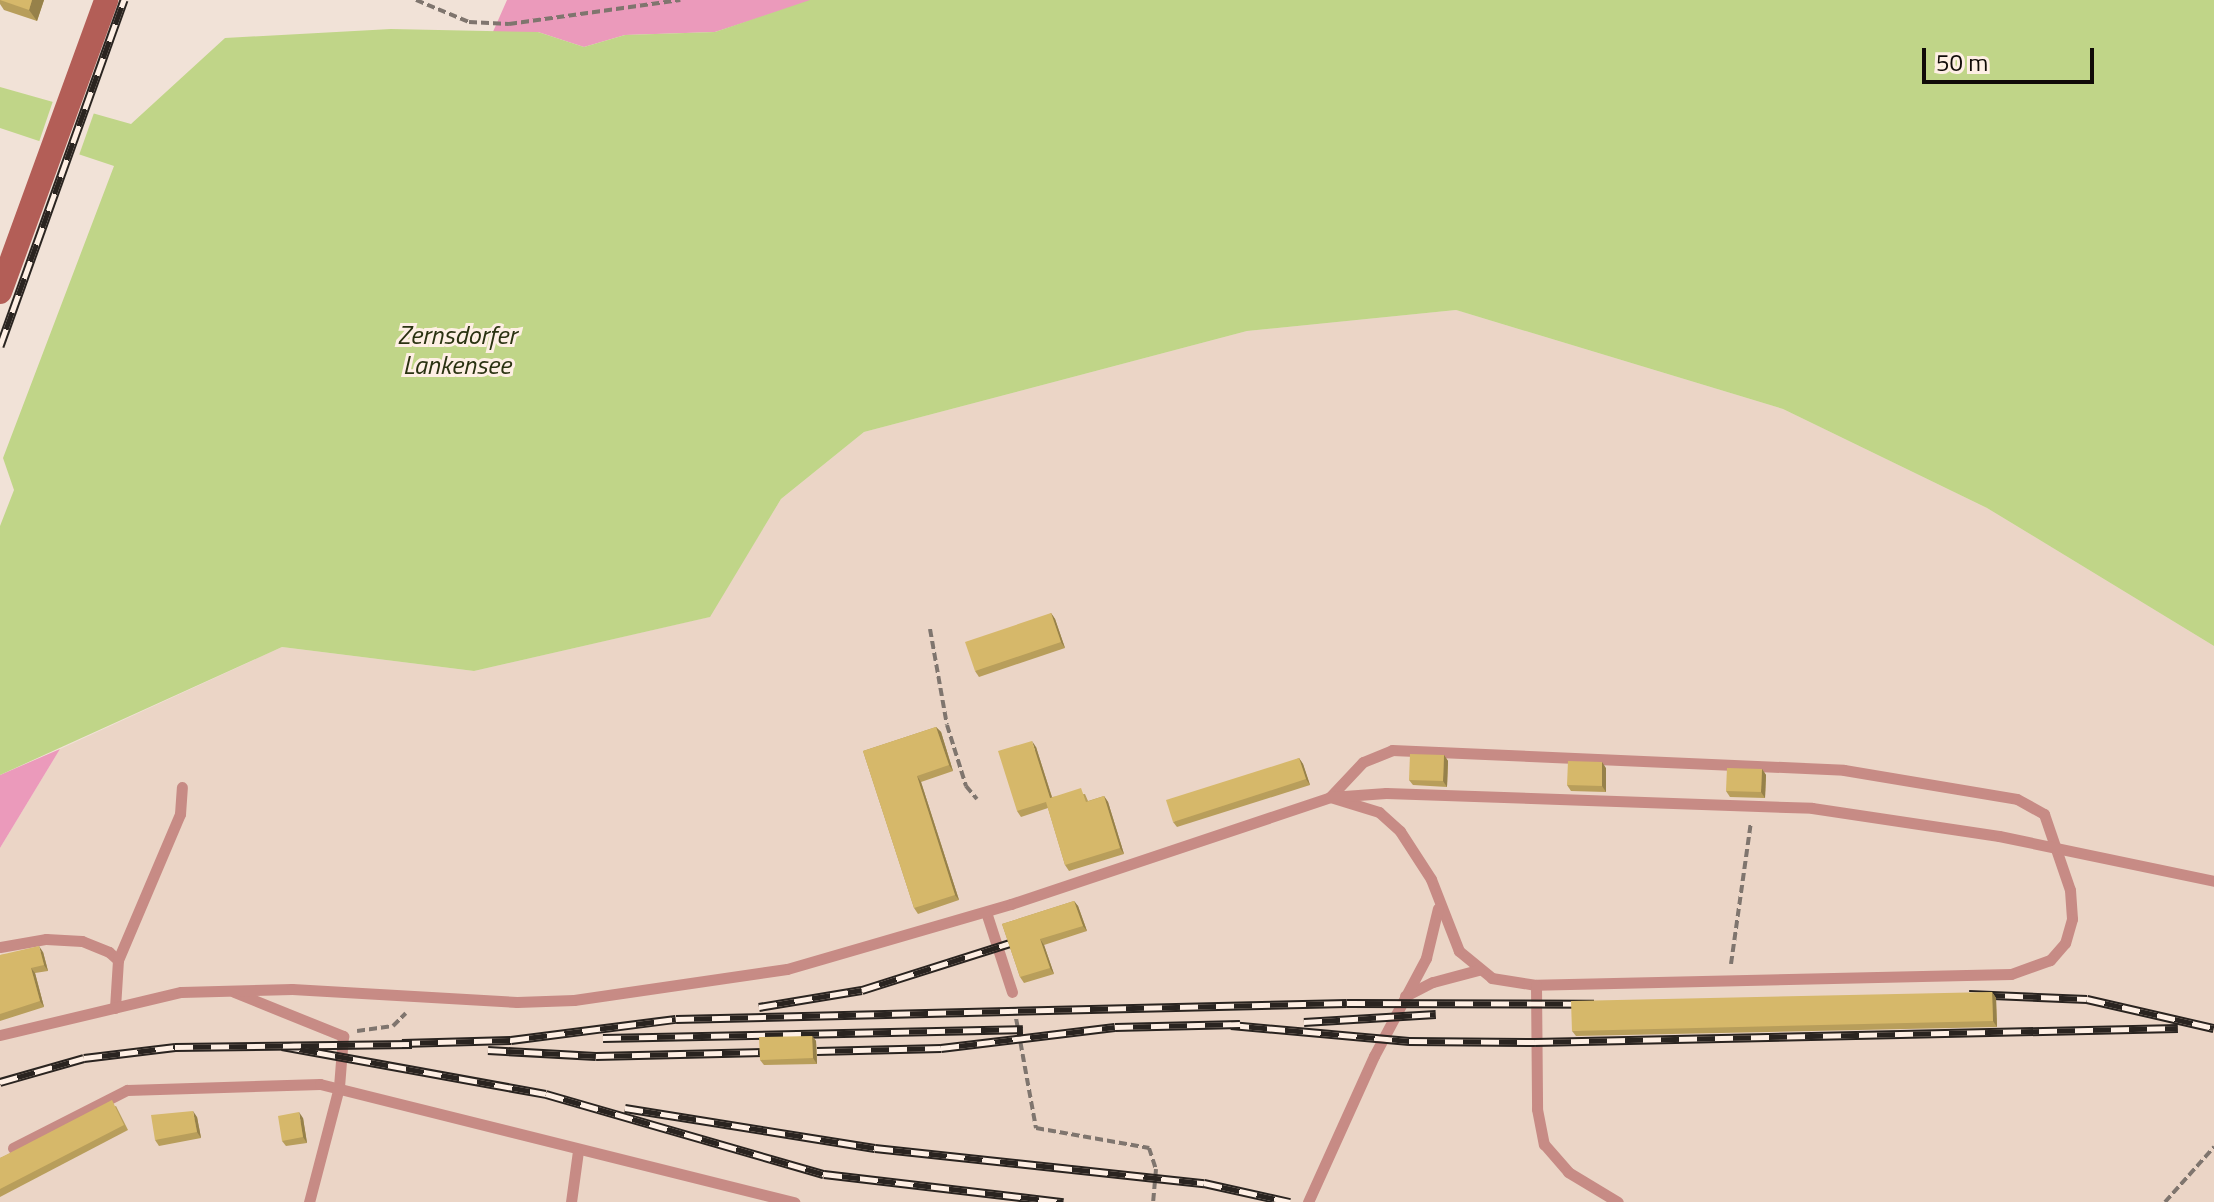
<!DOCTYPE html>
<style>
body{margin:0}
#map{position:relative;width:2214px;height:1202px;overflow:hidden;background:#f1e2d7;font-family:"Titillium Web",sans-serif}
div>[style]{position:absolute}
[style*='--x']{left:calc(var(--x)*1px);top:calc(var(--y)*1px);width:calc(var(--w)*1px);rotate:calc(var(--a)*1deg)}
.built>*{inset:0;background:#ebd5c6}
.forest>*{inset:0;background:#eb9abb}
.water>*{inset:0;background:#c0d588}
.pier>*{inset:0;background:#f1e2d7}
.path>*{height:4px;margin-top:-2px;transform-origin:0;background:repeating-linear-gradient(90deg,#7f756e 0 8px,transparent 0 12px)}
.lane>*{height:11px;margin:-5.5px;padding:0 5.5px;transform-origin:5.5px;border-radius:5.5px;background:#c78b85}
.secondary>*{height:24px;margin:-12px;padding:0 12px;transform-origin:12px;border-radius:12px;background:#b35e57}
.rail>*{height:9px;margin-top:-4.5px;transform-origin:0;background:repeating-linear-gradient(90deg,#feefe4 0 18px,#2a2420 0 36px);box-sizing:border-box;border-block:2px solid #2a2420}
.wall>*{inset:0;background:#b89e5b}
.shaded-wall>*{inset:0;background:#96814a}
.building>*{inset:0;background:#d6b86a}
span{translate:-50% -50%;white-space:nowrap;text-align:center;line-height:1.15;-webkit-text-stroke:6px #feefe4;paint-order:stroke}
.water-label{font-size:26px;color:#2a3211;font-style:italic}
.scale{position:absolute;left:1922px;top:48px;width:172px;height:36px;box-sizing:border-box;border:4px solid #100b08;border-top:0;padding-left:10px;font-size:24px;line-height:28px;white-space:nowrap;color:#100b08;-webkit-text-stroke:6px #feefe4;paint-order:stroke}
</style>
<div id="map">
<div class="built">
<i style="clip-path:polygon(1456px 310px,1783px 409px,1987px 508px,2214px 646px,2214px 1202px,0 1202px,0 848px,60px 749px,282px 647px,474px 671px,709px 617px,781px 499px,864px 432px,1247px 331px)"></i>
</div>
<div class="forest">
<i style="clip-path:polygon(507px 0,814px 0,715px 32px,625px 35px,584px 47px,538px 32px,492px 34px)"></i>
<i style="clip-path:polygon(60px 749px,0 848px,0 775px)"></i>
</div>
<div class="water">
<i style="clip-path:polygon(810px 0,2214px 0,2214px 646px,1987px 508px,1783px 409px,1456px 310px,1247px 331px,864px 432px,781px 499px,710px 617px,474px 671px,282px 647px,0 775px,0 526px,14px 490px,3px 458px,114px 166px,0 128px,0 87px,131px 124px,225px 38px,391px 29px,538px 32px,584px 47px,625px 35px,715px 32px)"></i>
</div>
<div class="pier">
<i style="clip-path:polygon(54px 98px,95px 110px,78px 158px,38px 145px)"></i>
</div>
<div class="path">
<i style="--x:416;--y:0;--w:57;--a:22.5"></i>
<i style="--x:469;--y:22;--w:40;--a:2.9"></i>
<i style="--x:509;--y:24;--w:173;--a:-8"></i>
<i style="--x:930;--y:629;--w:97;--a:80"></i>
<i style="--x:947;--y:725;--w:64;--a:72.7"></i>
<i style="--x:966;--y:786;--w:17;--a:50"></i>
<i style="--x:1731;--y:964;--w:143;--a:-82"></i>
<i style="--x:1014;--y:1007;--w:123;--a:79.7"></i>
<i style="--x:1036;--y:1128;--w:115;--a:10"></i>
<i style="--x:1149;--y:1148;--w:22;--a:72"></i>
<i style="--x:1156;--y:1169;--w:33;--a:95"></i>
<i style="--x:357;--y:1031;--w:36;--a:-8"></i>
<i style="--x:393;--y:1026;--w:18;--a:-45"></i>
<i style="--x:2165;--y:1202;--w:74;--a:-48.3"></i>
</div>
<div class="lane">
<i style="--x:1392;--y:750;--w:452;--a:2.5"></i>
<i style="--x:1844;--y:770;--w:175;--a:9.5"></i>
<i style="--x:2017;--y:799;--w:31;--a:29"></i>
<i style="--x:2044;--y:814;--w:80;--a:71.1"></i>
<i style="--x:2070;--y:890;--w:29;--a:86"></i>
<i style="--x:2072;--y:919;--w:25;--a:106"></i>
<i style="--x:2065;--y:943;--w:23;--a:131"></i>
<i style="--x:2050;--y:960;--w:41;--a:160.3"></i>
<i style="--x:2011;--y:974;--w:475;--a:178.7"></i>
<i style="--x:1536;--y:985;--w:45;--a:-171"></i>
<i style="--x:1492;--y:978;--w:43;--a:-140.7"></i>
<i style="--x:1459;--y:951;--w:77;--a:-111.3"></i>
<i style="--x:1431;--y:879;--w:57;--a:-122.9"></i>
<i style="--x:1400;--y:831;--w:28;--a:-138"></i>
<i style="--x:1379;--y:812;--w:51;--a:-163"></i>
<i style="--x:1330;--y:797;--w:48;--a:-46.7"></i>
<i style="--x:1363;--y:762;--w:31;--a:-22"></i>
<i style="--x:986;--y:912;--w:84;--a:72"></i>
<i style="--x:0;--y:947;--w:47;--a:-9.9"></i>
<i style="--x:46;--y:939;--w:36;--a:3"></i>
<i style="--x:82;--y:941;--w:29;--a:22"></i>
<i style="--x:109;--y:952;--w:12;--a:42"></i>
<i style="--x:118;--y:960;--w:48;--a:93.6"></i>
<i style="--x:118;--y:960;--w:159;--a:-67"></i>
<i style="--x:180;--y:814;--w:27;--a:-86"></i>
<i style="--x:1536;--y:985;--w:124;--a:89.5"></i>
<i style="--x:1537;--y:1109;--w:36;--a:79"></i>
<i style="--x:1544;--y:1144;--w:37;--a:49"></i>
<i style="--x:1568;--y:1172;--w:58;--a:31"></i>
<i style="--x:234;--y:992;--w:118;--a:22"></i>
<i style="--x:343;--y:1036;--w:51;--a:94.5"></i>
<i style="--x:339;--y:1087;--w:119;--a:104.6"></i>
<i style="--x:1405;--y:996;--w:31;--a:-27"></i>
<i style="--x:1433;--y:982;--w:47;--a:-14.9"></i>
<i style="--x:0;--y:1035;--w:186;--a:-13.4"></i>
<i style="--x:181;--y:992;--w:111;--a:-1.5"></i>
<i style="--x:292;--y:989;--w:225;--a:3.3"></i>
<i style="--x:517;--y:1002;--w:57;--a:-2"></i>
<i style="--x:574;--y:1000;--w:215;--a:-8.3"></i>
<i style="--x:787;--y:969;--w:233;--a:-16.2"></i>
<i style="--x:1011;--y:904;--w:336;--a:-18.5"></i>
<i style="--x:1330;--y:797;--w:56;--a:-4.1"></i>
<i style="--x:1386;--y:793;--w:426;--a:2"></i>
<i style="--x:1812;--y:808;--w:189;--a:8.5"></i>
<i style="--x:1999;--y:836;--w:220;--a:11.8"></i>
<i style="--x:13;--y:1148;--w:128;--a:-27"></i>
<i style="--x:127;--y:1090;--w:193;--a:-1.8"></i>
<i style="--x:320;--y:1084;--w:489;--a:14"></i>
<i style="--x:571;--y:1202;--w:51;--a:-82.2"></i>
<i style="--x:1308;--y:1202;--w:160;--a:-65.7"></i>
<i style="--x:1374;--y:1056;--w:111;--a:-62"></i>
<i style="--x:1426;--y:958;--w:51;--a:-76.5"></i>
</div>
<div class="secondary">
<i style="--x:0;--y:292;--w:311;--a:-70"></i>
</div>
<div class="rail">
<i style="--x:0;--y:346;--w:368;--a:-70.3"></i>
<i style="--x:1969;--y:994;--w:118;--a:2.4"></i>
<i style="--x:2087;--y:999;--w:130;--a:12.9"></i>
<i style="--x:759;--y:1007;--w:104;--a:-9.4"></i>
<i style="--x:862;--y:990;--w:155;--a:-17.6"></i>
<i style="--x:1304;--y:1022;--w:132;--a:-3.5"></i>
<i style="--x:1231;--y:1025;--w:179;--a:5.1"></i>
<i style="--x:1409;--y:1041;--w:126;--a:0.5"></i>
<i style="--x:1535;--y:1042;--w:643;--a:-1.25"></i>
<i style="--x:603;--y:1038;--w:420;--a:-1.2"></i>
<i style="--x:402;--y:1043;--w:109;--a:-1.6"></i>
<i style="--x:511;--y:1040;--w:166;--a:-7.3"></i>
<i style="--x:676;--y:1019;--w:671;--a:-1.37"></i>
<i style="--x:1347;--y:1003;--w:247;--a:0.2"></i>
<i style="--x:282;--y:1046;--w:268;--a:10.3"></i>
<i style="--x:546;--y:1094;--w:289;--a:16.1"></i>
<i style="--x:824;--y:1174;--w:241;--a:6.7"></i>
<i style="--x:488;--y:1050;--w:108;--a:3.2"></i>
<i style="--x:596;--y:1056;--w:168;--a:-1.4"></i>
<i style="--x:817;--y:1051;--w:124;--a:-1.4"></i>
<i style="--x:941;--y:1048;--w:175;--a:-6.9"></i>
<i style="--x:1115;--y:1027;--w:125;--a:-1.4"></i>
<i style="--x:0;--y:1082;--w:87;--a:-15.9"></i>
<i style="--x:84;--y:1058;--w:92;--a:-6.9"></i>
<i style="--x:175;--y:1047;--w:237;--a:-0.7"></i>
<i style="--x:625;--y:1108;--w:253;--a:9.1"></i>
<i style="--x:875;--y:1148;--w:331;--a:6.1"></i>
<i style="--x:1204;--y:1183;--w:88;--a:12.5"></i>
</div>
<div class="wall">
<i style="clip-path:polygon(0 0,44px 0,37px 21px,4px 10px,0 4px)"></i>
<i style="clip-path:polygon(1051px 613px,1055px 619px,1065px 648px,979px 677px,975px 671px)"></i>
<i style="clip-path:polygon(936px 727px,941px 732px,953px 771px,921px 782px,959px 900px,918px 914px,914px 908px,863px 751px)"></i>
<i style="clip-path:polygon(1036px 747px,1052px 797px,1085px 794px,1088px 801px,1104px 796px,1108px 802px,1124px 854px,1069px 871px,1065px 865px,1048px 808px,1021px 817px,1017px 811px)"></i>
<i style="clip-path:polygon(1444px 755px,1448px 761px,1447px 787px,1413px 785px,1409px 780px)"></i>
<i style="clip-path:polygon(1299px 758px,1303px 764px,1310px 785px,1177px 827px,1173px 822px)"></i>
<i style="clip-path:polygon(1606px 768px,1606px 792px,1571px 791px,1567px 785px)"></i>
<i style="clip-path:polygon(1762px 769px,1766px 775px,1765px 798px,1730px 797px,1726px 791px)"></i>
<i style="clip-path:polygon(1074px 901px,1078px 906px,1087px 931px,1044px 945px,1054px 974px,1024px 983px,1020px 977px,1002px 924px)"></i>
<i style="clip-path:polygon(43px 952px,48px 971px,35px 973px,44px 1007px,0 1021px,0 955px)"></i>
<i style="clip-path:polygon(1992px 992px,1996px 998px,1997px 1027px,1576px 1036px,1572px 1031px)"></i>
<i style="clip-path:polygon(812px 1036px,816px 1041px,817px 1064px,764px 1065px,760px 1060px)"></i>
<i style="clip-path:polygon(116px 1106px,128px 1130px,0 1197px,0 1158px)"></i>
<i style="clip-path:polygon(197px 1117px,201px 1138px,159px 1146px,155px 1140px)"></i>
<i style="clip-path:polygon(303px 1118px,307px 1143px,286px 1146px,282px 1141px)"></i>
</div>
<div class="shaded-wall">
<i style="clip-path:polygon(32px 0,44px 0,37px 21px,29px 10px)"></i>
<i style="clip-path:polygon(1051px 613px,1055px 619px,1065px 648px,1061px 642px)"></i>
<i style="clip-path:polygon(936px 727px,941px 732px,953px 771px,949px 765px)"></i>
<i style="clip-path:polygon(1032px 741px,1036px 747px,1054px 804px,1050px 798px)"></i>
<i style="clip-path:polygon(1444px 755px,1448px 761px,1447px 787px,1443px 781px)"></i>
<i style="clip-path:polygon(1299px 758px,1303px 764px,1310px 785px,1306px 779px)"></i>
<i style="clip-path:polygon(1602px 762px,1606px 768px,1606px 792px,1602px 786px)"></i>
<i style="clip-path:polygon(1762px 769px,1766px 775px,1765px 798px,1761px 792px)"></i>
<i style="clip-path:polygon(917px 776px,921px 782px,959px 900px,955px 895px)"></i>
<i style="clip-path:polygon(1104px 796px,1108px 802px,1124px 854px,1120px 848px)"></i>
<i style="clip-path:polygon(1074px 901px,1078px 906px,1087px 931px,1083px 926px)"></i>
<i style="clip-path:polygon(1040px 939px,1044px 945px,1054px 974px,1050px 968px)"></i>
<i style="clip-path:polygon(39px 946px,43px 952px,48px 971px,44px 965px)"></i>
<i style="clip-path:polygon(31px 968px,35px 973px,44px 1007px,40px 1001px)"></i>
<i style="clip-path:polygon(1992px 992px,1996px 998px,1997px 1027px,1993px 1021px)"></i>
<i style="clip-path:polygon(812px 1036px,816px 1041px,817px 1064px,813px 1058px)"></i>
<i style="clip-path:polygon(193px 1111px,197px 1117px,201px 1138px,197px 1132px)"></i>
<i style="clip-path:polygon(299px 1112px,303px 1118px,307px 1143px,303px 1137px)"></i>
</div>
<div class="building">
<i style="clip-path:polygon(0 0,32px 0,29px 10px)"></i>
<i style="clip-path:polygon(1051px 613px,1061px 642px,975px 671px,965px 642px)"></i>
<i style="clip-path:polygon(936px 727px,949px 765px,917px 776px,955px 895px,914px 908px,863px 751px)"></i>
<i style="clip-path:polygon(1032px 741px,1050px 798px,1081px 788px,1086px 802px,1104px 796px,1120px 848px,1065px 865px,1046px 802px,1017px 811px,998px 751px)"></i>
<i style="clip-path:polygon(1410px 754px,1444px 755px,1443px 781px,1409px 780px)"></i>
<i style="clip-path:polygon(1299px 758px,1306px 779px,1173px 822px,1166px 800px)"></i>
<i style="clip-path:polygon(1568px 761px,1602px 762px,1602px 786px,1567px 785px)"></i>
<i style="clip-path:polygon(1727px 768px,1762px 769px,1761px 792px,1726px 791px)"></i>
<i style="clip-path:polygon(1074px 901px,1083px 926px,1040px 939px,1050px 968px,1020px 977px,1002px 924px)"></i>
<i style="clip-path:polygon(39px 946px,44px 965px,31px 968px,40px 1001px,0 1014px,0 955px)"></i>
<i style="clip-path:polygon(1992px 992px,1993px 1021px,1572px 1031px,1571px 1001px)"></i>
<i style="clip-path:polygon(812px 1036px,813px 1058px,760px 1060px,759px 1037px)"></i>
<i style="clip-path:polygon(112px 1100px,124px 1125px,0 1189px,0 1158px)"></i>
<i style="clip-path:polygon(193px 1111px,197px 1132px,155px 1140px,151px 1115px)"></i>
<i style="clip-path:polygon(299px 1112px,303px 1137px,282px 1141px,278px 1116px)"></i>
</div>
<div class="water-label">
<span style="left:457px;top:350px">Zernsdorfer<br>Lankensee</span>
</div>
<div class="scale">50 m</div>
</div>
